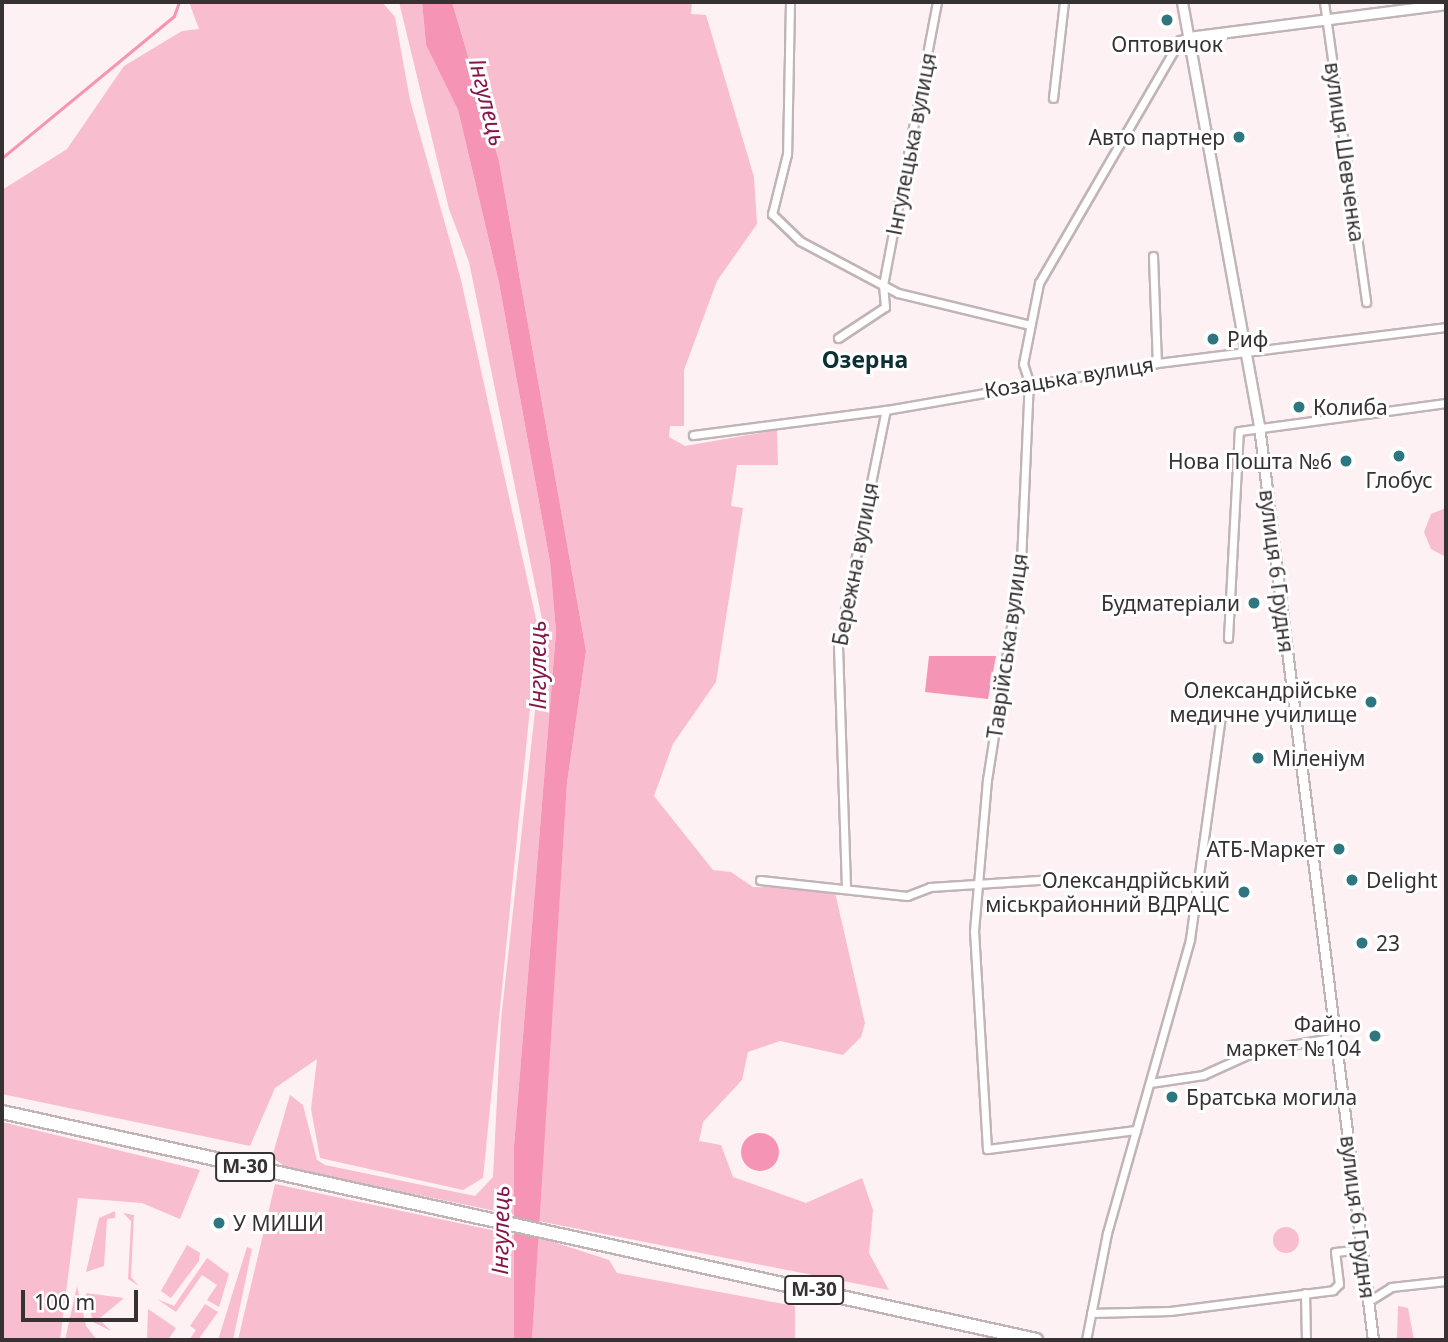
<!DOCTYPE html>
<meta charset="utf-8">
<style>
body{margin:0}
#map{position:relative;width:1448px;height:1342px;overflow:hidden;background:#fef1f4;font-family:"Noto Sans",sans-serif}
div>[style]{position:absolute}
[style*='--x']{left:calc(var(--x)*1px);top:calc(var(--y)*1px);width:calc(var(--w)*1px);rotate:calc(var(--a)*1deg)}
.green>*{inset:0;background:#f9bdd0}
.round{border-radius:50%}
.water>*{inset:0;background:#f594b5}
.stream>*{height:2.5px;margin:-1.25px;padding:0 1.25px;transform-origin:1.25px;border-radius:1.25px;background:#f594b5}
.roads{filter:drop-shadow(2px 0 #c0b4b7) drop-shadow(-2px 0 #c0b4b7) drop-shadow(0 2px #c0b4b7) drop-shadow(0 -2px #c0b4b7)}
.minor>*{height:7px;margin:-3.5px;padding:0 3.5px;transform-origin:3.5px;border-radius:3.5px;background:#fff}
.tertiary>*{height:9px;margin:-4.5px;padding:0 4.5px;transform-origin:4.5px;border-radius:4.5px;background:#fff}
.trunk>*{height:12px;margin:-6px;padding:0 6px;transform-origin:6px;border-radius:6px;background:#fff}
.dots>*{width:19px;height:19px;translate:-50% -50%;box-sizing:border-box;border:4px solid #fff;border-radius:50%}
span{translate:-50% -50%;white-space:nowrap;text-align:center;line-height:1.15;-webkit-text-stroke:6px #fff;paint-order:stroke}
.shield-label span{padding:2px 5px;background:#fff;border:2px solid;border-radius:5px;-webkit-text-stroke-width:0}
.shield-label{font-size:19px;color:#363133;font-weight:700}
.poi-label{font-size:21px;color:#363133}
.right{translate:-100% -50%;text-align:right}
.left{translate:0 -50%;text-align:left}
.street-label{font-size:21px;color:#363133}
.water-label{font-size:23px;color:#87164b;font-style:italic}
.neighbourhood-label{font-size:23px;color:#0d3035;font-weight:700}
.frame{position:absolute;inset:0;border:4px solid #363133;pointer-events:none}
.scale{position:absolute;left:21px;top:1290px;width:117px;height:32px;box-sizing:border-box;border:4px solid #363133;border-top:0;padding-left:9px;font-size:21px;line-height:24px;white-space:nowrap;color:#363133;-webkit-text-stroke:5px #fff;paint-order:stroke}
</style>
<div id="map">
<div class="green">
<i style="clip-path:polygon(189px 2px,382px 2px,395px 17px,410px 100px,461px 280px,538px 628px,483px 1178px,463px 1190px,320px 1158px,311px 1109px,317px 1059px,275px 1088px,250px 1146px,2px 1094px,2px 190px,67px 149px,124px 66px,182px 31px,199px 29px)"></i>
<i style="clip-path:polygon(399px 2px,422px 2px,426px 45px,458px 110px,499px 283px,550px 562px,556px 632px,514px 1146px,515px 1215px,287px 1168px,272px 1157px,290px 1095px,303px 1105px,317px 1160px,325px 1165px,475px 1196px,493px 1177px,501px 1020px,544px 629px,469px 262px,449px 209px)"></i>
<i style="clip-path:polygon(452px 2px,692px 2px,691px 14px,706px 15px,754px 177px,757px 224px,717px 281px,684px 370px,684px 426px,670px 426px,669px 437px,685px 446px,777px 430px,778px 465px,737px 465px,731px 506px,743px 508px,716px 682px,673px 744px,654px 796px,713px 870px,731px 872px,753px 887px,834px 888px,865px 1023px,861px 1037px,843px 1055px,780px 1041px,748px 1052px,742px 1080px,703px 1122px,699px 1141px,721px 1145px,733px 1177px,806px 1203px,862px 1178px,873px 1210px,869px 1253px,889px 1290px,538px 1221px,567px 783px,586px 651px,499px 161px)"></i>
<i style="clip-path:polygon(1446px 508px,1446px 557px,1431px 549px,1424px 532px,1431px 514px)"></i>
<i style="clip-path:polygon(2px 1122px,200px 1170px,180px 1219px,142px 1203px,78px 1198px,60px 1340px,2px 1340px)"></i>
<i style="clip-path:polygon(275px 1184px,515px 1235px,514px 1340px,238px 1340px)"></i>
<i style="clip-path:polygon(115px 1211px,115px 1218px,107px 1219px,104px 1266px,86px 1272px,99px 1218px)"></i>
<i style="clip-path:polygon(123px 1213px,134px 1215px,131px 1277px,139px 1286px,128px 1279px,131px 1221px)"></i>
<i class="round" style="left:1273px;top:1227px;width:26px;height:26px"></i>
<i style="clip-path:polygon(538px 1237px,609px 1260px,617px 1273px,795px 1306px,795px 1340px,532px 1340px)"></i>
<i style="clip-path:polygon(187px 1245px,200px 1253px,199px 1261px,171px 1298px,161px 1291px)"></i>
<i style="clip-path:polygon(247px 1247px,252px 1249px,233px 1340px,218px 1340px)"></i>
<i style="clip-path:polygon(207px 1258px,229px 1274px,219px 1307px,207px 1300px,217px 1285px,202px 1275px,176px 1312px,157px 1299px,174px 1306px)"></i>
<i style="clip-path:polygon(77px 1286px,86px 1326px,97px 1340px,65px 1340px)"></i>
<i style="clip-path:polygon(86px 1293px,124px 1298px,99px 1319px,111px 1331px,93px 1322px)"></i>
<i style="clip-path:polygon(205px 1304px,218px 1312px,198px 1340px,189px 1340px,196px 1330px,190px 1326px)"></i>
<i style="clip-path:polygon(1398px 1306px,1408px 1308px,1414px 1340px,1397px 1340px)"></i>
<i style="clip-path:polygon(148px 1309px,176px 1328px,168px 1340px,147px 1340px)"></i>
</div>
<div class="water">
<i style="clip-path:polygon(422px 2px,452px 2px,499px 161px,586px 651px,567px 783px,532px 1340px,514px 1340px,514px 1146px,556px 632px,550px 562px,499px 283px,458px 110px,426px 45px)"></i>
<i style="clip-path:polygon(929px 656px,996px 656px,988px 699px,925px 692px)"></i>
<i class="round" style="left:741px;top:1133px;width:38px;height:38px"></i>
</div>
<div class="stream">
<i style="--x:2;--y:158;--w:223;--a:-39.5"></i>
<i style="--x:174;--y:16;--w:15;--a:-70"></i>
</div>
<div class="roads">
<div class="minor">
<i style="--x:790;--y:2;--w:152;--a:91.1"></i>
<i style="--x:787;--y:154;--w:62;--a:104"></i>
<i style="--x:772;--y:214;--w:39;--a:44"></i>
<i style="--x:800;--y:241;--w:111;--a:28"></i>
<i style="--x:898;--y:293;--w:136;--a:13.6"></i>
<i style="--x:1324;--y:2;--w:303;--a:82"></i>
<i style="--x:1053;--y:98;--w:97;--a:-83.5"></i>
<i style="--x:1153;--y:256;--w:107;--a:87.9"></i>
<i style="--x:838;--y:338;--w:56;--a:-33.4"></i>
<i style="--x:885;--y:307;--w:22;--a:-95"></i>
<i style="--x:883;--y:285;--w:288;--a:-79.2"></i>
<i style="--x:693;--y:435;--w:195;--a:-7.4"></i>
<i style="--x:886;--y:410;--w:275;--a:-9.8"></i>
<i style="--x:1157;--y:363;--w:291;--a:-7.1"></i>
<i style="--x:1228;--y:638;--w:207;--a:-87"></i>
<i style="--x:1239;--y:431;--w:209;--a:-7.7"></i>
<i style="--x:760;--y:880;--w:148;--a:6.2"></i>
<i style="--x:907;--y:896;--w:25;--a:-21"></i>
<i style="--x:930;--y:887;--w:124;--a:-3.7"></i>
<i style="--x:846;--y:887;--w:242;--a:-91.9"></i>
<i style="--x:838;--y:645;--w:240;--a:-78.5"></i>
<i style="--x:1150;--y:1083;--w:54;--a:-8.6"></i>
<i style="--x:1203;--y:1075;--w:58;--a:-24.4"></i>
<i style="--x:1256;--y:1051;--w:81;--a:-9.9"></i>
<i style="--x:1136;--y:1130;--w:150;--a:172.7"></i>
<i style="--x:987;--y:1149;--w:218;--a:-93.4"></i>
<i style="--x:974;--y:931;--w:152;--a:-85.1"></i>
<i style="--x:987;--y:780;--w:221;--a:-81.1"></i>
<i style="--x:1021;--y:562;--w:180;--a:-87.5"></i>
<i style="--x:1029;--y:382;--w:19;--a:-108"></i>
<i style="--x:1023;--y:364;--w:83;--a:-78.8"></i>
<i style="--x:1039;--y:283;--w:281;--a:-59.9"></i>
<i style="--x:1180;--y:40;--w:9;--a:-18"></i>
<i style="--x:1305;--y:1293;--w:47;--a:88.8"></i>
<i style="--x:1369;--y:1301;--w:26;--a:-32"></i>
<i style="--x:1391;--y:1287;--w:55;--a:-6.2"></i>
<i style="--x:1091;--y:1313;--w:79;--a:-1.5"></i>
<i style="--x:1170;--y:1311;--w:164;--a:-7.3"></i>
<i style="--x:1333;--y:1290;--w:8;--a:-45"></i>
<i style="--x:1339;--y:1284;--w:32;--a:-97"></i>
<i style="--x:1335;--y:1252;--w:28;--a:-6"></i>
<i style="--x:1086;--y:1340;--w:109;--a:-78.9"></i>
<i style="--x:1107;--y:1233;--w:305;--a:-74.2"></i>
<i style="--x:1190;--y:939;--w:226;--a:-82.1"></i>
</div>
<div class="tertiary">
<i style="--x:1182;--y:2;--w:431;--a:79.7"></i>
<i style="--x:1259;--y:426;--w:921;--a:82.89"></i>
<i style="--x:1189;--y:37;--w:259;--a:-7.3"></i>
</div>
<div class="trunk">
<i style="--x:2;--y:1112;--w:1059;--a:12.43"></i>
</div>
</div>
<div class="dots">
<i style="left:1167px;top:20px;background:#2e7680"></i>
<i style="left:1239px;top:137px;background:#2e7680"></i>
<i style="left:1213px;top:339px;background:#2e7680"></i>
<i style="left:1299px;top:407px;background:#2e7680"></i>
<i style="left:1399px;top:456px;background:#2e7680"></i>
<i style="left:1346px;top:461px;background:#2e7680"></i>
<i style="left:1254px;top:603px;background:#2e7680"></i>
<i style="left:1371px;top:702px;background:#2e7680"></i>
<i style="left:1258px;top:758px;background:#2e7680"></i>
<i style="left:1339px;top:849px;background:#2e7680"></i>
<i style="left:1352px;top:880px;background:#2e7680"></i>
<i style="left:1244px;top:892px;background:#2e7680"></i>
<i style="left:1362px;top:943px;background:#2e7680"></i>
<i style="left:1375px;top:1036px;background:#2e7680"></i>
<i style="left:1172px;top:1097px;background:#2e7680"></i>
<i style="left:219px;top:1223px;background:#2e7680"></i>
</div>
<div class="shield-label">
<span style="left:245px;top:1167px">М-30</span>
<span style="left:814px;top:1290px">М-30</span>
</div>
<div class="poi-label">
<span style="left:1167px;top:44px">Оптовичок</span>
<span class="right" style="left:1225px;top:137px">Авто партнер</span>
<span class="left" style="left:1227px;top:339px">Риф</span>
<span class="left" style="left:1313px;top:407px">Колиба</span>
<span class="right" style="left:1332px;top:461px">Нова Пошта №6</span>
<span style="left:1399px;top:480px">Глобус</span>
<span class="right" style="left:1240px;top:603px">Будматеріали</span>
<span class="right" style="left:1357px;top:702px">Олександрійське<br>медичне училище</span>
<span class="left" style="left:1272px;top:758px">Міленіум</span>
<span class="right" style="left:1325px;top:849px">АТБ-Маркет</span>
<span class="right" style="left:1230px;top:892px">Олександрійський<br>міськрайонний ВДРАЦС</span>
<span class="left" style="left:1366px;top:880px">Delight</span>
<span class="left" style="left:1376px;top:943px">23</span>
<span class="right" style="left:1361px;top:1036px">Файно<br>маркет №104</span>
<span class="left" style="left:1186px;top:1097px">Братська могила</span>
<span class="left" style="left:233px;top:1223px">У МИШИ</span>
</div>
<div class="street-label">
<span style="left:911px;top:144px;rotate:-79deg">Інгулецька вулиця</span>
<span style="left:1345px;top:152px;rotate:82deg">вулиця Шевченка</span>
<span style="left:1069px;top:377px;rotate:-9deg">Козацька вулиця</span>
<span style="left:855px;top:564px;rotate:-79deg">Бережна вулиця</span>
<span style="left:1277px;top:571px;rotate:83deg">вулиця 6 Грудня</span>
<span style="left:1007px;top:646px;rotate:-82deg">Таврійська вулиця</span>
<span style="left:1358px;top:1217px;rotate:83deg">вулиця 6 Грудня</span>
</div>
<div class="water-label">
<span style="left:488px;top:102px;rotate:76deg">Інгулець</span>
<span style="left:537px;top:665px;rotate:-90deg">Інгулець</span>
<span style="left:500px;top:1230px;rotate:-89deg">Інгулець</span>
</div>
<div class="neighbourhood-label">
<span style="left:865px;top:359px">Озерна</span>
</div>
<div class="frame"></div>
<div class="scale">100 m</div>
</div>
